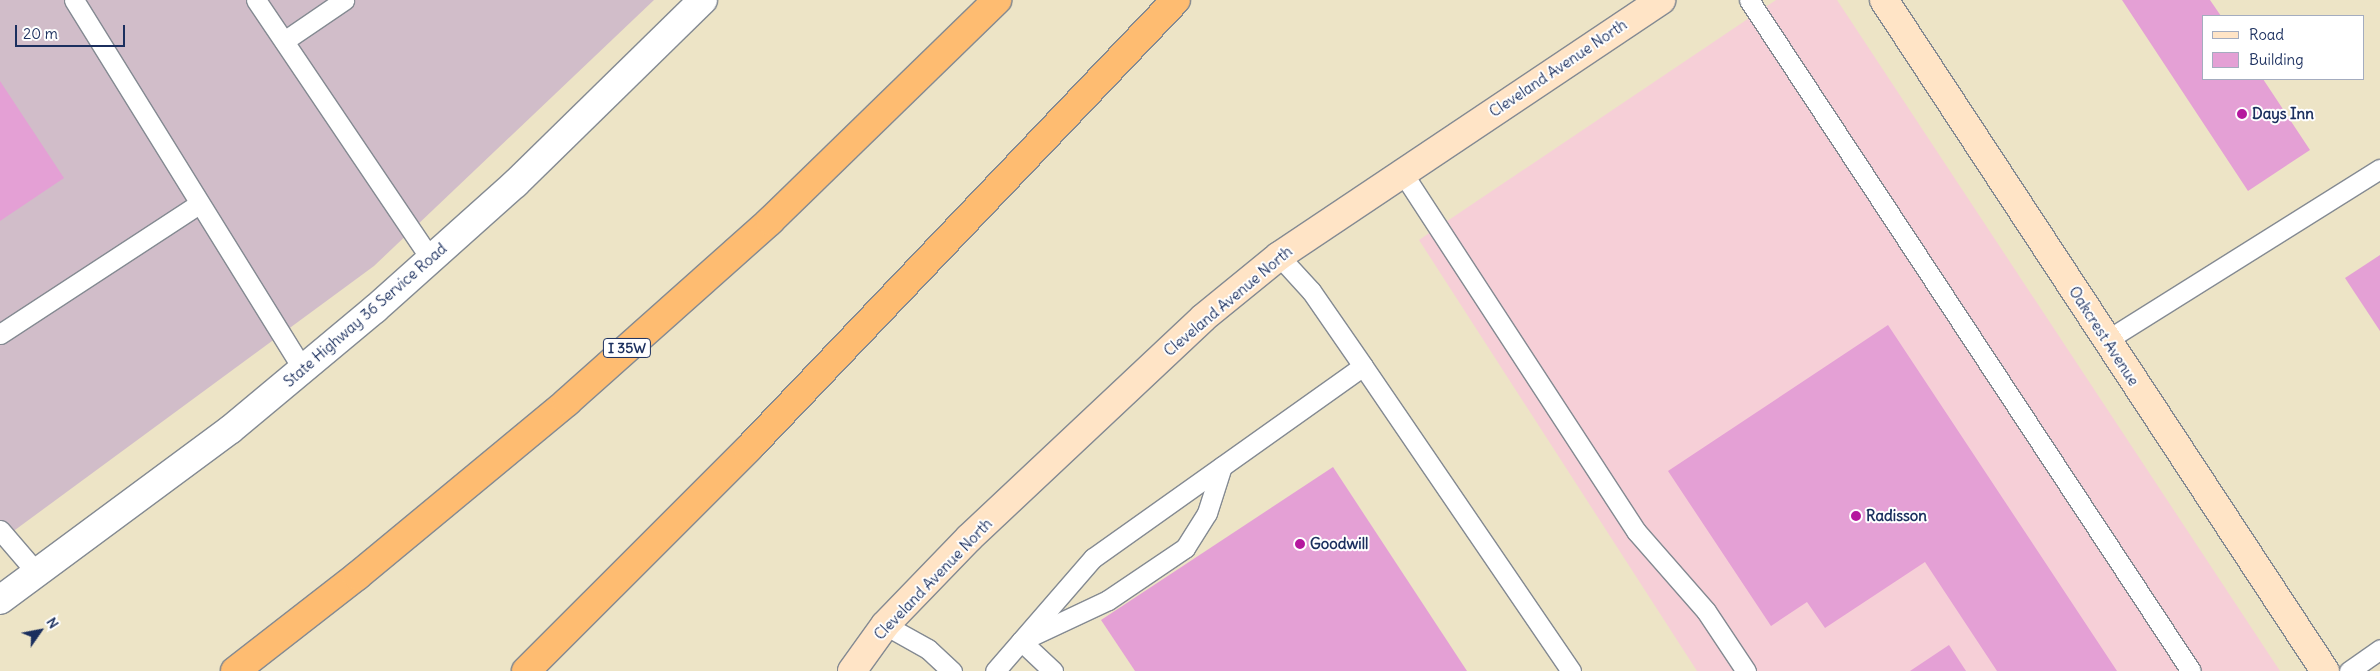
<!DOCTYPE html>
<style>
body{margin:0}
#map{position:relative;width:2380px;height:671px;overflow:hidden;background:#ede4c6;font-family:Delius,sans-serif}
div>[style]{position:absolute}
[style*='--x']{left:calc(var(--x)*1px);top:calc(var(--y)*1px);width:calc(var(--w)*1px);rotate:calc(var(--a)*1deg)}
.built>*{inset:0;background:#f6cfd7}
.industrial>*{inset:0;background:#d1bdc9}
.building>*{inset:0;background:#e4a0d5}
.roads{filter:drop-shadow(1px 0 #848a92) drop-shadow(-1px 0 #848a92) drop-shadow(0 1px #848a92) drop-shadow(0 -1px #848a92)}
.lane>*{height:19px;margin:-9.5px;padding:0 9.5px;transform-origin:9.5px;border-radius:9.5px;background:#fff}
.street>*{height:28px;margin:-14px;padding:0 14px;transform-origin:14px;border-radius:14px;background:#fff}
.secondary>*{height:28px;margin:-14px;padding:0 14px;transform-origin:14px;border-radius:14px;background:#ffe4c6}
.highway>*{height:28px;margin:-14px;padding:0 14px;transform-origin:14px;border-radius:14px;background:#febc71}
.dots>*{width:14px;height:14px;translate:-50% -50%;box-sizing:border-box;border:2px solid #fff;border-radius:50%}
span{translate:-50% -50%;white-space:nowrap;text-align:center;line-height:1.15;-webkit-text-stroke:4px #fff;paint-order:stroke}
.shield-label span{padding:1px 4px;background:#fff;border:1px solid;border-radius:4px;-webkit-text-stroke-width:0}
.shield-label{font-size:14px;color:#1b2f5e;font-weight:700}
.street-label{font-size:15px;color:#1b2f5e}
.poi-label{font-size:15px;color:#1b2f5e;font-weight:700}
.left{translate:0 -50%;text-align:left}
.legend{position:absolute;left:2202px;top:15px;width:162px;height:65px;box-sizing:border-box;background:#fff;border:1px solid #a4acbf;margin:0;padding:6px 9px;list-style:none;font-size:15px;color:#1b2f5e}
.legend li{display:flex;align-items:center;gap:10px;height:25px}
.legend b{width:25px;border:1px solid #a4acbf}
.north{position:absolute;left:15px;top:606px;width:50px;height:50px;-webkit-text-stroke:4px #fff;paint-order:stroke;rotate:57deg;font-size:14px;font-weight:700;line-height:20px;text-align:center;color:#1b2f5e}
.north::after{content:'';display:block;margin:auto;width:18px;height:22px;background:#1b2f5e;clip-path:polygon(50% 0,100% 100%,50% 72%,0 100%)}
.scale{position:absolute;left:15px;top:25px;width:110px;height:22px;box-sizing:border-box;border:2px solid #1b2f5e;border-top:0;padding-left:6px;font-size:15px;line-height:18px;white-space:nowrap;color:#1b2f5e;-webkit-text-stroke:4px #fff;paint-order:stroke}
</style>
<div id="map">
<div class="built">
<i style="clip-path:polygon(1776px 0,1837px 0,2280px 671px,1697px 671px,1419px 240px)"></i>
</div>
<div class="industrial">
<i style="clip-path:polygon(0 0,654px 0,374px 266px,0 541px)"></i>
</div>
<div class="building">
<i style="clip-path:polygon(2122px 0,2210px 0,2221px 16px,2204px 16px,2204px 79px,2263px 79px,2310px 150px,2248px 191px)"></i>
<i style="clip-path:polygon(0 81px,64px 178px,0 221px)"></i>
<i style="clip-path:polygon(2380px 255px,2380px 331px,2345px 278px)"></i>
<i style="clip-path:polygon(1888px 325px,2117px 671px,1997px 671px,1925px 562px,1825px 628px,1807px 602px,1771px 626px,1668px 471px)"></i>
<i style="clip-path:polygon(1333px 467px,1467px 671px,1135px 671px,1101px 620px)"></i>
<i style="clip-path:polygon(1949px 645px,1966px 671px,1910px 671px)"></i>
</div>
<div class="roads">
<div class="lane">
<i style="--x:74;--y:0;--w:435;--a:58.2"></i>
<i style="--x:256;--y:0;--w:313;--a:56"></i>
<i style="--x:1749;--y:0;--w:803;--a:56.63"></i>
<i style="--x:284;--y:41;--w:73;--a:-34.3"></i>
<i style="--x:1402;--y:172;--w:429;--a:56.9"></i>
<i style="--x:1636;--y:531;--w:106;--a:48.8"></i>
<i style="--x:1706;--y:611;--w:72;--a:56.3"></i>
<i style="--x:0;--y:334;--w:238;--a:-33.2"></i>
<i style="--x:2107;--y:340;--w:322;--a:-32.1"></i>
<i style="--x:1363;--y:366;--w:369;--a:55.7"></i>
<i style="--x:0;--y:530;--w:57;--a:49.3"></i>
<i style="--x:885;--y:625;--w:49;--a:29.2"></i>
<i style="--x:928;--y:649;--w:33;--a:43"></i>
<i style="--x:995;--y:671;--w:150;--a:-49.1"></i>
<i style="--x:1093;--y:558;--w:331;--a:-35.4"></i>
<i style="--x:1363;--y:366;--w:91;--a:-124.7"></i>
<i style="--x:1311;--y:291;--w:47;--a:-132.4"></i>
<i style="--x:1053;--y:671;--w:44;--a:-136.8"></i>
<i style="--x:1021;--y:641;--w:96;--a:-25.2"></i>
<i style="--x:1108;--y:600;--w:93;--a:-34"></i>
<i style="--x:1185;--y:548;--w:41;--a:-57.8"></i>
<i style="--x:1207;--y:513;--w:49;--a:-72.3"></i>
<i style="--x:2349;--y:671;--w:38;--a:-35"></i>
</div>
<div class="street">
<i style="--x:0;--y:600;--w:287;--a:-36.5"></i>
<i style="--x:231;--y:429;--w:187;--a:-39.8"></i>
<i style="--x:375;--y:309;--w:188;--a:-41.8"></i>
<i style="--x:515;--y:184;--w:263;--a:-44.4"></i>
</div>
<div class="secondary">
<i style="--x:1884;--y:0;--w:803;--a:56.69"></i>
<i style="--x:852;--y:671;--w:57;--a:-54.3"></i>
<i style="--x:885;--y:625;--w:121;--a:-46"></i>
<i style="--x:969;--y:538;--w:321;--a:-43.2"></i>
<i style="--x:1203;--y:318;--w:98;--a:-39.2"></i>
<i style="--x:1279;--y:256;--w:460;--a:-33.8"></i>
</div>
<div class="highway">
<i style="--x:235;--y:671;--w:155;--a:-37.9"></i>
<i style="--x:357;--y:576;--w:273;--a:-39.6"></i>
<i style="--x:567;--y:402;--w:272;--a:-41.7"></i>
<i style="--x:770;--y:221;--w:317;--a:-44.2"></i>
<i style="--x:526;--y:671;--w:314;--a:-45"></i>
<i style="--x:748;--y:449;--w:620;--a:-46.37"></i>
</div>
</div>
<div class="dots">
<i style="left:2242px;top:114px;background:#b5179e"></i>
<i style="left:1856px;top:516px;background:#b5179e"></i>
<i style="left:1300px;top:544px;background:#b5179e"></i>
</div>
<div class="shield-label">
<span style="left:627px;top:348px">I 35W</span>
</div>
<div class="street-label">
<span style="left:1558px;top:68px;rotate:-34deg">Cleveland Avenue North</span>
<span style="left:1228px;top:301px;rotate:-40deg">Cleveland Avenue North</span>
<span style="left:365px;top:315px;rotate:-41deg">State Highway 36 Service Road</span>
<span style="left:2104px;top:336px;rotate:57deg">Oakcrest Avenue</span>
<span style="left:933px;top:579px;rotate:-46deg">Cleveland Avenue North</span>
</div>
<div class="poi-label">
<span class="left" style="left:2252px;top:114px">Days Inn</span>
<span class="left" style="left:1866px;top:516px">Radisson</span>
<span class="left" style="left:1310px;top:544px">Goodwill</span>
</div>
<ul class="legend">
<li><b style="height:6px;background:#ffe4c6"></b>Road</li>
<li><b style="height:14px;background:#e4a0d5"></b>Building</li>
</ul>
<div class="north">N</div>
<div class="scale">20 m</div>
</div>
